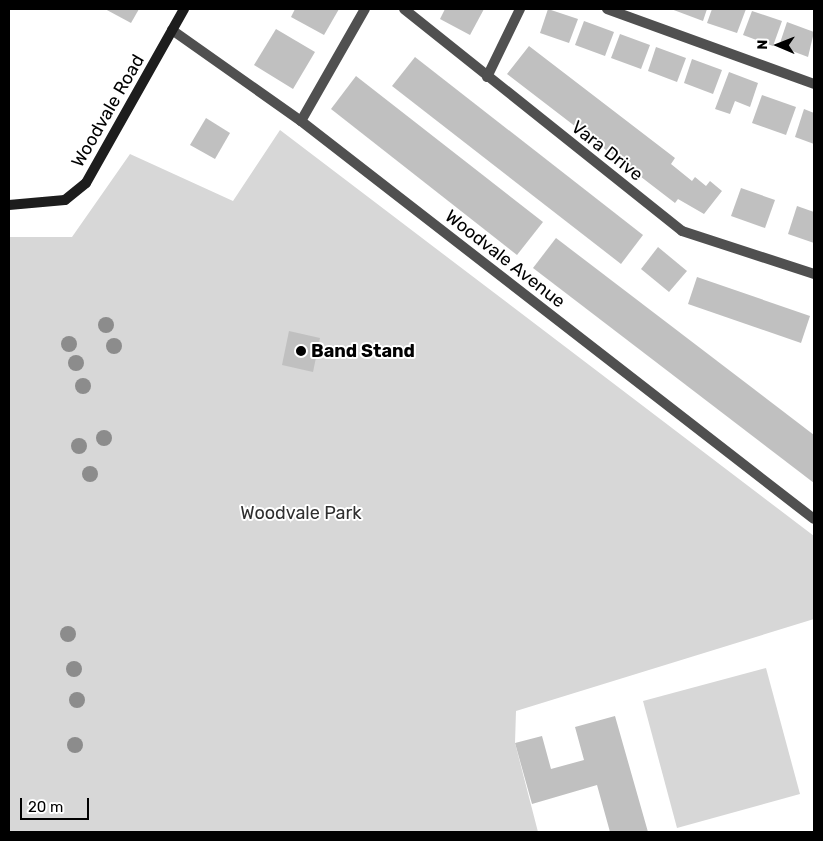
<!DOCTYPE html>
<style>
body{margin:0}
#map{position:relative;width:823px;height:841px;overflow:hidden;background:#fff;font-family:Rubik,sans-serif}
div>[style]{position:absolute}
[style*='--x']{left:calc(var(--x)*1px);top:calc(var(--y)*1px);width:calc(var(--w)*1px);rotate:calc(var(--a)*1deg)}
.green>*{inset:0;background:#d7d7d7}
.building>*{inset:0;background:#c0c0c0}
.minor>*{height:10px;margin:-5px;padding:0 5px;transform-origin:5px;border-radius:5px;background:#505050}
.secondary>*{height:10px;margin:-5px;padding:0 5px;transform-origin:5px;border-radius:5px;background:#1d1d1d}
.trees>*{width:16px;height:16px;margin:-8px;border-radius:50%;background:#8c8c8c}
.dots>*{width:14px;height:14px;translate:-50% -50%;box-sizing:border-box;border:2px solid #fff;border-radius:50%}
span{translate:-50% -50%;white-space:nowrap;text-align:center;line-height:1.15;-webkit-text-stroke:4px #fff;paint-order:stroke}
.street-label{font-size:18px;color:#000}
.poi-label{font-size:18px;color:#000;font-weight:700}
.left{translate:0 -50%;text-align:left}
.park-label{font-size:18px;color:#2e2e2e}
.frame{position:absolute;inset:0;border:10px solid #000;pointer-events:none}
.north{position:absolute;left:753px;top:20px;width:50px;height:50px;-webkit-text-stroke:4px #fff;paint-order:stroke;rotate:271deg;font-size:14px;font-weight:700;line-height:20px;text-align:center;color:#000}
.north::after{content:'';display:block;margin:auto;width:18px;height:22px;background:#000;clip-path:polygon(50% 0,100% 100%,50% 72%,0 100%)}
.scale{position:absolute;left:20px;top:798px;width:69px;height:22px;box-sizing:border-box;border:2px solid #000;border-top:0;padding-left:6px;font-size:15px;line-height:18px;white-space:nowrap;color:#000;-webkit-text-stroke:4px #fff;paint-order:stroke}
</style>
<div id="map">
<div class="green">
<i style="clip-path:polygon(280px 130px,814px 536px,814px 619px,516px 711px,515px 743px,538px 832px,9px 832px,9px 237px,72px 237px,130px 154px,233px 201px)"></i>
<i style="clip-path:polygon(766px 668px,800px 794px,677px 828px,643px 701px)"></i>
</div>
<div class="building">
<i style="clip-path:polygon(105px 9px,139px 9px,131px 23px)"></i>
<i style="clip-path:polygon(295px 9px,339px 9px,324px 35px,291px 17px)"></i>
<i style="clip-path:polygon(445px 9px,484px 9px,470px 35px,440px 19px)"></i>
<i style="clip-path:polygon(548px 9px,578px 19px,569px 43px,540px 33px)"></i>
<i style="clip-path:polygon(671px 9px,707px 9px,703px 21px)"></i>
<i style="clip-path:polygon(712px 9px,746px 9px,737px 33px,707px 23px)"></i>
<i style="clip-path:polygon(752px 11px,782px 21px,773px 46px,743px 35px)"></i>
<i style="clip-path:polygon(584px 21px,614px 32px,605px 56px,575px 45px)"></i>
<i style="clip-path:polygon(787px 22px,814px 32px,808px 57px,779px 46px)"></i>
<i style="clip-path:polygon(276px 29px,315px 52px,293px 89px,254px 65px)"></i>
<i style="clip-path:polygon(620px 34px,650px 45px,641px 69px,611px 58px)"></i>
<i style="clip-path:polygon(529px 46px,675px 158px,671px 164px,692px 181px,695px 177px,706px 186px,710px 181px,722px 191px,704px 214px,678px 199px,675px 203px,507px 74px)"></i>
<i style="clip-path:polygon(656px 47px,686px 58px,677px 82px,648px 71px)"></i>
<i style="clip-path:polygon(415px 57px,643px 235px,621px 264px,392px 86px)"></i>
<i style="clip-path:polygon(692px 59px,722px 70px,713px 94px,684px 83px)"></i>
<i style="clip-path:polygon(729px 72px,758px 83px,750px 107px,735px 101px,730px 114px,715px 109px)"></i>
<i style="clip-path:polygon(356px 76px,543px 222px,517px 255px,331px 109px)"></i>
<i style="clip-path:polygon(762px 95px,796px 107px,786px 135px,752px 123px)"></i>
<i style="clip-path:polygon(804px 109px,814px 113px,814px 144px,795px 137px)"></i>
<i style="clip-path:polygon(206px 118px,230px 133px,215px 159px,190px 145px)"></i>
<i style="clip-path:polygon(741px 188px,775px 200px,765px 228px,731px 216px)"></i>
<i style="clip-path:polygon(797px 206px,814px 212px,814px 243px,788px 234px)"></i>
<i style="clip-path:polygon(556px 238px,814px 435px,814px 483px,533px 268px)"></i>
<i style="clip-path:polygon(658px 247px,687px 271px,669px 292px,641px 269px)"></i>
<i style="clip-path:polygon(697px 277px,810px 316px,801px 343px,688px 304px)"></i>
<i style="clip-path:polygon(289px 331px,320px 338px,313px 372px,282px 365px)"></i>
<i style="clip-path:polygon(615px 716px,648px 832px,610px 832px,597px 785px,532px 804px,515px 743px,542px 736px,551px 769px,584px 760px,575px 727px)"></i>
</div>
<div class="minor">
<i style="--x:404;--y:9;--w:356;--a:38.6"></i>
<i style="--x:682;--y:231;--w:139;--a:18"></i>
<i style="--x:607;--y:9;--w:220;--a:19.9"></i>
<i style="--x:172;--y:30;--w:158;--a:35.2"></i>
<i style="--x:301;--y:121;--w:649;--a:37.81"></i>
<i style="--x:487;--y:77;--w:76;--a:-64.1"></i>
<i style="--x:301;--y:121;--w:129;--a:-60.3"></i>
</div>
<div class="secondary">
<i style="--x:9;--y:205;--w:56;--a:-5.1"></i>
<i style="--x:65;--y:200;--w:27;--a:-39"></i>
<i style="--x:86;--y:183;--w:200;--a:-60.6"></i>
</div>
<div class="trees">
<i style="left:106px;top:325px"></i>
<i style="left:69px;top:344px"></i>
<i style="left:114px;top:346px"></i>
<i style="left:76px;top:363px"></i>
<i style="left:83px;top:386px"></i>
<i style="left:104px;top:438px"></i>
<i style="left:79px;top:446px"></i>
<i style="left:90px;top:474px"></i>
<i style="left:68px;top:634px"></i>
<i style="left:74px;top:669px"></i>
<i style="left:77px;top:700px"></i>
<i style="left:75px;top:745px"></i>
</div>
<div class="dots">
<i style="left:301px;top:351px;background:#000"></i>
</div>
<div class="street-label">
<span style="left:108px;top:111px;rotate:-60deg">Woodvale Road</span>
<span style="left:607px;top:151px;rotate:38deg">Vara Drive</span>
<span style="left:505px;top:259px;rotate:38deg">Woodvale Avenue</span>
</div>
<div class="poi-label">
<span class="left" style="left:311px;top:351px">Band Stand</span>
</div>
<div class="park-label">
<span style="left:301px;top:513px">Woodvale Park</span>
</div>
<div class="frame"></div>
<div class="north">N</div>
<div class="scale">20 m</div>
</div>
